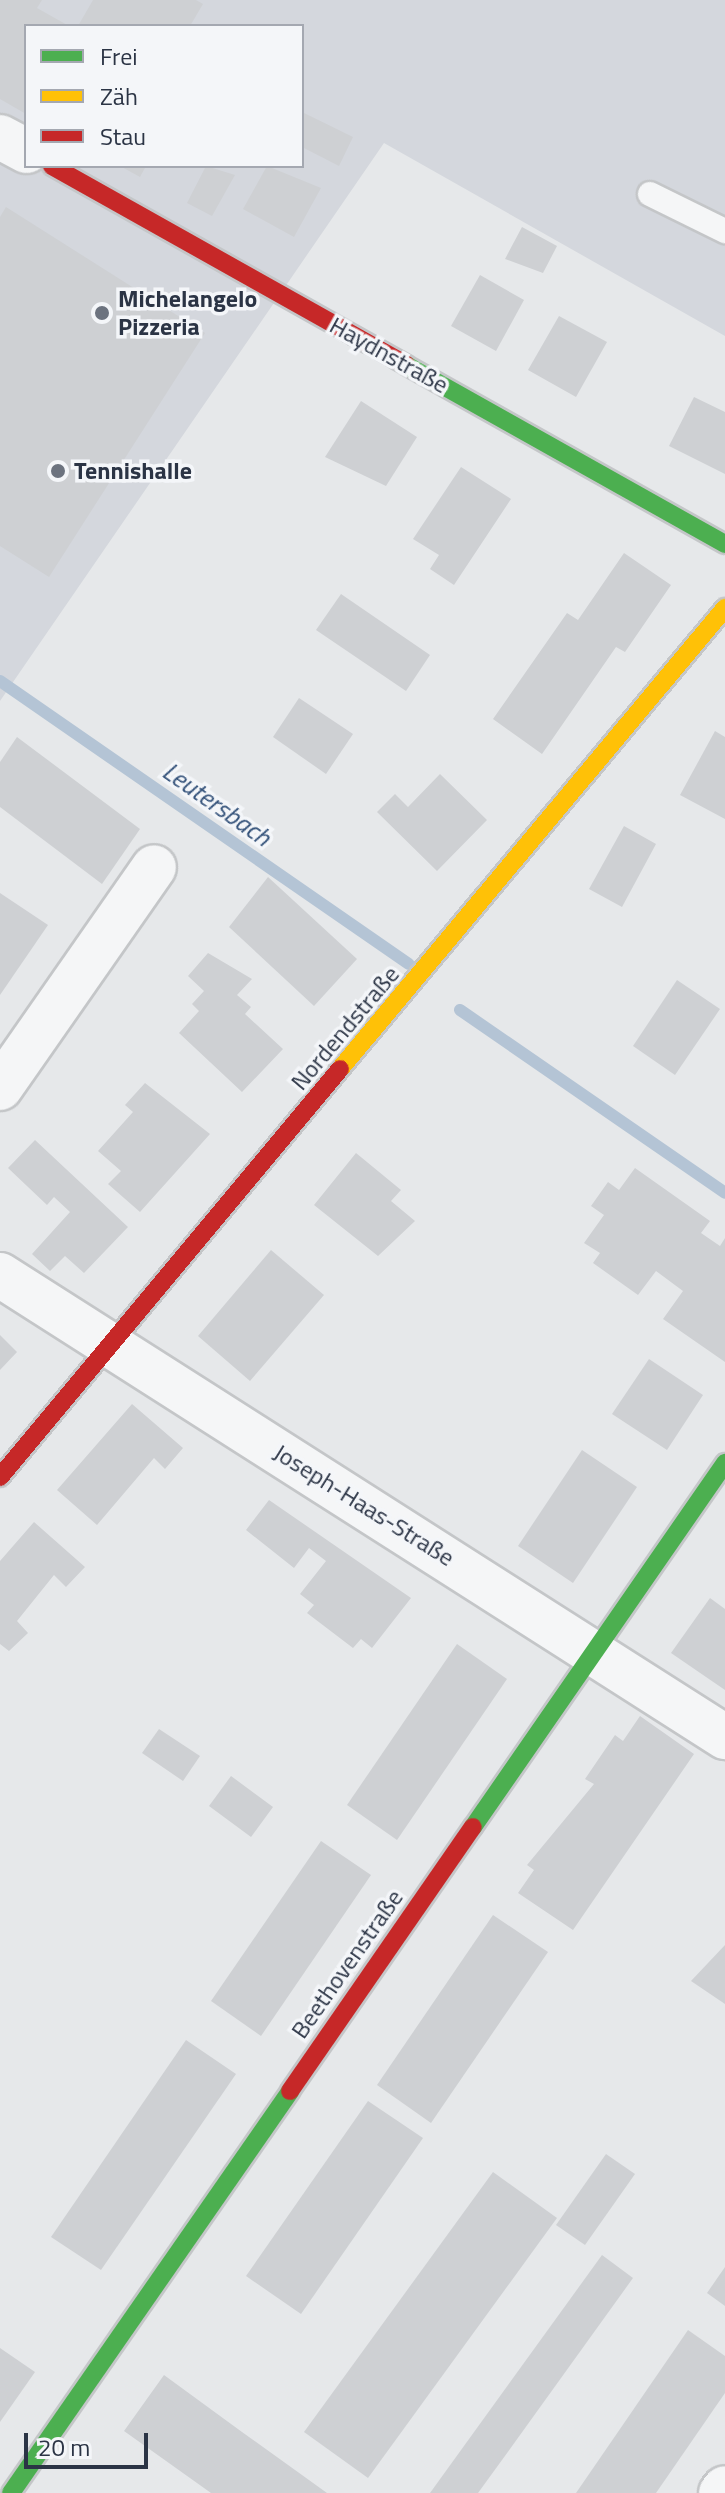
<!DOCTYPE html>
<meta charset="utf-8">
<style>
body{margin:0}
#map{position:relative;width:725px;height:2493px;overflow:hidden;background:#e6e8ea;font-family:"Titillium Web",sans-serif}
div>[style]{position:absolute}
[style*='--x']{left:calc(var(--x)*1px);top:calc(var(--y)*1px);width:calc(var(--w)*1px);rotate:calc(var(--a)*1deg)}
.built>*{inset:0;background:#d4d7dd}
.stream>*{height:12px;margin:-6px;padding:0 6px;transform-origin:6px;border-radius:6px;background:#b4c4d5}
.building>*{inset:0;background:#ced0d3}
.roads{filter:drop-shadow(2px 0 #c4c6c8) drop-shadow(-2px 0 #c4c6c8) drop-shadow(0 2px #c4c6c8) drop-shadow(0 -2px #c4c6c8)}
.lane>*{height:24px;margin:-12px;padding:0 12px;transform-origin:12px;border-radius:12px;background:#f5f6f7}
.street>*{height:44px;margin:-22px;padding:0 22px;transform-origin:22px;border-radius:22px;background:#f5f6f7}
.fast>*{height:18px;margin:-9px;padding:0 9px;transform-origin:9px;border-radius:9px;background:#4caf50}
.slow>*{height:18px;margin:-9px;padding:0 9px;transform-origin:9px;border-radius:9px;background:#ffc107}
.jam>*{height:18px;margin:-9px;padding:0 9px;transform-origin:9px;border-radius:9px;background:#c62828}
.dots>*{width:22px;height:22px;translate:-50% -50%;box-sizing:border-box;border:4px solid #f4f6f9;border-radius:50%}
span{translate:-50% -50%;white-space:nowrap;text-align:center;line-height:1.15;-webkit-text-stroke:7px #f4f6f9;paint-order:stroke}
.poi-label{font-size:24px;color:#2b3445;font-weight:700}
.left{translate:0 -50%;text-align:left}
.street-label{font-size:24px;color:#2b3445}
.water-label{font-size:26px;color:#34527a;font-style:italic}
.legend{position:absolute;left:24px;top:24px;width:280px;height:144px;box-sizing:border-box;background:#f4f6f9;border:2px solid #a4a8b1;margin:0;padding:10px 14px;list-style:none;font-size:24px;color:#2b3445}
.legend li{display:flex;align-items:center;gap:16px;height:40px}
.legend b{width:40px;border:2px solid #a4a8b1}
.scale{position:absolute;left:24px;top:2433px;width:124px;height:36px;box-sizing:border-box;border:4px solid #2b3445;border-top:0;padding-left:10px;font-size:24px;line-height:28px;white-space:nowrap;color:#2b3445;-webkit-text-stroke:6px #f4f6f9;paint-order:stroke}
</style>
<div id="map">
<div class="built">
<i style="clip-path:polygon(evenodd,0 0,725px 0,725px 336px,384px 143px,0 701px,0 0,26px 26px,302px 26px,302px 166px,26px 166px,26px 26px)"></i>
</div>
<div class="stream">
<i style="--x:0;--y:681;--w:497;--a:34.7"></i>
<i style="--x:460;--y:1010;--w:322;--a:34.6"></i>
</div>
<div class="building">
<i style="clip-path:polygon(0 0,42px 0,37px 8px,69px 26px,26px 26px,26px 114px,0 99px)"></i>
<i style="clip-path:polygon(93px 0,196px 0,203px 4px,190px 26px,78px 26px)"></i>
<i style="clip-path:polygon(302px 112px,353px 137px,339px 166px,302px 147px)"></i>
<i style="clip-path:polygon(120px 166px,146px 166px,140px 177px)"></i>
<i style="clip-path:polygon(206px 166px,235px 175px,212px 216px,187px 203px)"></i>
<i style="clip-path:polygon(267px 166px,321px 188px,294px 237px,243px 209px)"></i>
<i style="clip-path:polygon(6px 207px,205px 333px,49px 577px,0 546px,0 217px)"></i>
<i style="clip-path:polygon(522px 227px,557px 246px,543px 273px,505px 259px)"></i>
<i style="clip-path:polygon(480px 275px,524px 300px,496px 351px,451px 326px)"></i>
<i style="clip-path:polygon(559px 316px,607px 342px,576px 397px,528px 370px)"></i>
<i style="clip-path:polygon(694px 397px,725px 412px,725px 474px,669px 446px)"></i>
<i style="clip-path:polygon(361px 401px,417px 437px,386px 486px,325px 457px)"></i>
<i style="clip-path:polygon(461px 467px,511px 499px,454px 585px,430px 569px,439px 555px,413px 539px)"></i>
<i style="clip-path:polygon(624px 553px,671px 585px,625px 652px,616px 647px,542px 754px,493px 719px,567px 613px,578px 620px)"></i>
<i style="clip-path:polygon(341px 594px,430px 655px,406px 691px,316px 630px)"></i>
<i style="clip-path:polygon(299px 698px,353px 734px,326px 774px,273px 737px)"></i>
<i style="clip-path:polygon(715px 731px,725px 737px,725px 819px,680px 795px)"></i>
<i style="clip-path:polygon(17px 737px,140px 829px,102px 884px,0 807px,0 762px)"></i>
<i style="clip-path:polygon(440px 774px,487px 820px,437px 871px,377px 812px,395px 794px,408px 807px)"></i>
<i style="clip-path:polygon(624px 826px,656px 844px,622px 907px,589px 889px)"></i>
<i style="clip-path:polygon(268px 877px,357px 959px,314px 1006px,229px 927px)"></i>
<i style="clip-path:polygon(0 893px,48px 925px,0 995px)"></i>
<i style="clip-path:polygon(208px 953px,252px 979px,237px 995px,251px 1007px,245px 1014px,283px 1049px,242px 1092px,179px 1033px,199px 1011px,192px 1004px,204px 991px,188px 976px)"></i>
<i style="clip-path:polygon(677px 980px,720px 1009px,675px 1075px,633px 1046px)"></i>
<i style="clip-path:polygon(145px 1083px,210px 1134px,140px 1212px,108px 1184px,121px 1171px,98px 1151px,133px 1112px,125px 1105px)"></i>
<i style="clip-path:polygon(35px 1140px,128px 1227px,84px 1273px,65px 1256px,50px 1271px,32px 1254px,70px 1212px,54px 1197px,47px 1205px,8px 1168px)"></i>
<i style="clip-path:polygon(356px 1153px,401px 1190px,391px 1201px,415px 1221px,378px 1256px,314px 1205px)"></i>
<i style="clip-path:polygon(635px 1168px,710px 1221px,701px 1233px,720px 1246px,725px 1238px,725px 1362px,663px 1319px,683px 1291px,656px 1271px,638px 1295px,593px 1263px,600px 1253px,584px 1243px,604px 1215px,591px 1206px,608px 1182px,619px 1190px)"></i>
<i style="clip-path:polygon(271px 1250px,324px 1295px,250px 1381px,198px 1336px)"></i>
<i style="clip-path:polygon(0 1335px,17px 1352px,0 1370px)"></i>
<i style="clip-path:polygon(649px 1359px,703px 1395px,667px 1450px,612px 1414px)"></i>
<i style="clip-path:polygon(132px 1404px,183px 1448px,165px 1469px,154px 1458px,97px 1525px,57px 1490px)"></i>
<i style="clip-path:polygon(582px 1450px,637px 1487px,573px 1583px,518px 1546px)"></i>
<i style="clip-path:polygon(269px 1500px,411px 1598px,372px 1648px,361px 1639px,353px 1648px,307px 1613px,314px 1605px,300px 1594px,326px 1561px,309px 1548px,294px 1568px,246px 1530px)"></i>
<i style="clip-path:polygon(34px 1522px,85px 1567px,66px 1587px,54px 1575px,17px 1621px,28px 1633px,9px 1651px,0 1644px,0 1561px)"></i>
<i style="clip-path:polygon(710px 1598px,725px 1609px,725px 1690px,671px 1653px)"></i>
<i style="clip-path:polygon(457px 1644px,507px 1679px,397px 1840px,347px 1805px)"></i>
<i style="clip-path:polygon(640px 1716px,694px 1754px,573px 1930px,518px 1893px,534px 1870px,527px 1865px,594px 1784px,585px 1779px,615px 1735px,623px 1741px)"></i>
<i style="clip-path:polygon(159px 1729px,200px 1756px,183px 1781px,142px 1753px)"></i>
<i style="clip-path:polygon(231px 1776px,273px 1807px,251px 1837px,209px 1806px)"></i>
<i style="clip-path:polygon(321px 1841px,371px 1875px,261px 2036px,211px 2001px)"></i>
<i style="clip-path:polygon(493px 1915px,548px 1952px,431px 2123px,377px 2085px)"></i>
<i style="clip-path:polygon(725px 1945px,725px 2004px,691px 1981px)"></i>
<i style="clip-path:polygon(186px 2040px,236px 2074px,101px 2270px,51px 2237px)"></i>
<i style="clip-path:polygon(368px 2101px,423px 2138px,301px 2314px,246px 2276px)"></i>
<i style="clip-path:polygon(606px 2154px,635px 2174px,585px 2245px,556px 2225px)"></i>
<i style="clip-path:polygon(493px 2172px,557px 2218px,368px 2478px,304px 2432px)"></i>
<i style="clip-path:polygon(602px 2255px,633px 2278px,515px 2442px,478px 2493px,430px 2493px)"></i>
<i style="clip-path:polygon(725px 2267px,725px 2306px,707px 2293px)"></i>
<i style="clip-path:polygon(688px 2330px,725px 2356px,725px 2393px,656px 2493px,576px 2493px)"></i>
<i style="clip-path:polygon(0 2348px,35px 2372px,0 2422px)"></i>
<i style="clip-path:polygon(164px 2375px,242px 2432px,327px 2493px,211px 2493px,124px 2431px)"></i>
</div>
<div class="roads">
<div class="lane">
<i style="--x:650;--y:194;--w:84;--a:26.3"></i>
</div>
<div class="street">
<i style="--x:0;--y:137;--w:30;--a:28"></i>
<i style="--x:0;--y:1088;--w:269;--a:-55.1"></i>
<i style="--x:0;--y:1275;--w:860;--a:32.51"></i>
<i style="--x:721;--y:2493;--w:6;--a:-51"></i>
</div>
<div class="fast">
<i style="--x:406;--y:365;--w:366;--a:29.3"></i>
<i style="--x:473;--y:1827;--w:443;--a:-55.3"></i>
<i style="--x:11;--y:2493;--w:489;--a:-55.2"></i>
</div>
<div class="slow">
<i style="--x:340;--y:1069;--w:601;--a:-50.13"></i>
</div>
<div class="jam">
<i style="--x:52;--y:166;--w:406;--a:29.3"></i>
<i style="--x:0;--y:1477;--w:531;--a:-50.19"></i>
<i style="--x:290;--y:2091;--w:321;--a:-55.3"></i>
</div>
</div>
<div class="dots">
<i style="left:102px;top:313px;background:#6c737f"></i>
<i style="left:58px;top:471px;background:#6c737f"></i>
</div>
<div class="poi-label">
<span class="left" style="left:118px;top:313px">Michelangelo<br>Pizzeria</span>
<span class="left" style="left:74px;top:471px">Tennishalle</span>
</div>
<div class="street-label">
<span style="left:389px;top:355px;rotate:29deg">Haydnstraße</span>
<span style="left:345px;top:1028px;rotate:-50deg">Nordendstraße</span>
<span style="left:364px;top:1505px;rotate:32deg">Joseph-Haas-Straße</span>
<span style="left:347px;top:1964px;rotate:-55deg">Beethovenstraße</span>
</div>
<div class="water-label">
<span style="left:217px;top:804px;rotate:35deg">Leutersbach</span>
</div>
<ul class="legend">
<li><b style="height:10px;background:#4caf50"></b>Frei</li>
<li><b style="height:10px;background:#ffc107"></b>Zäh</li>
<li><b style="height:10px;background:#c62828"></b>Stau</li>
</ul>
<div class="scale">20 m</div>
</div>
